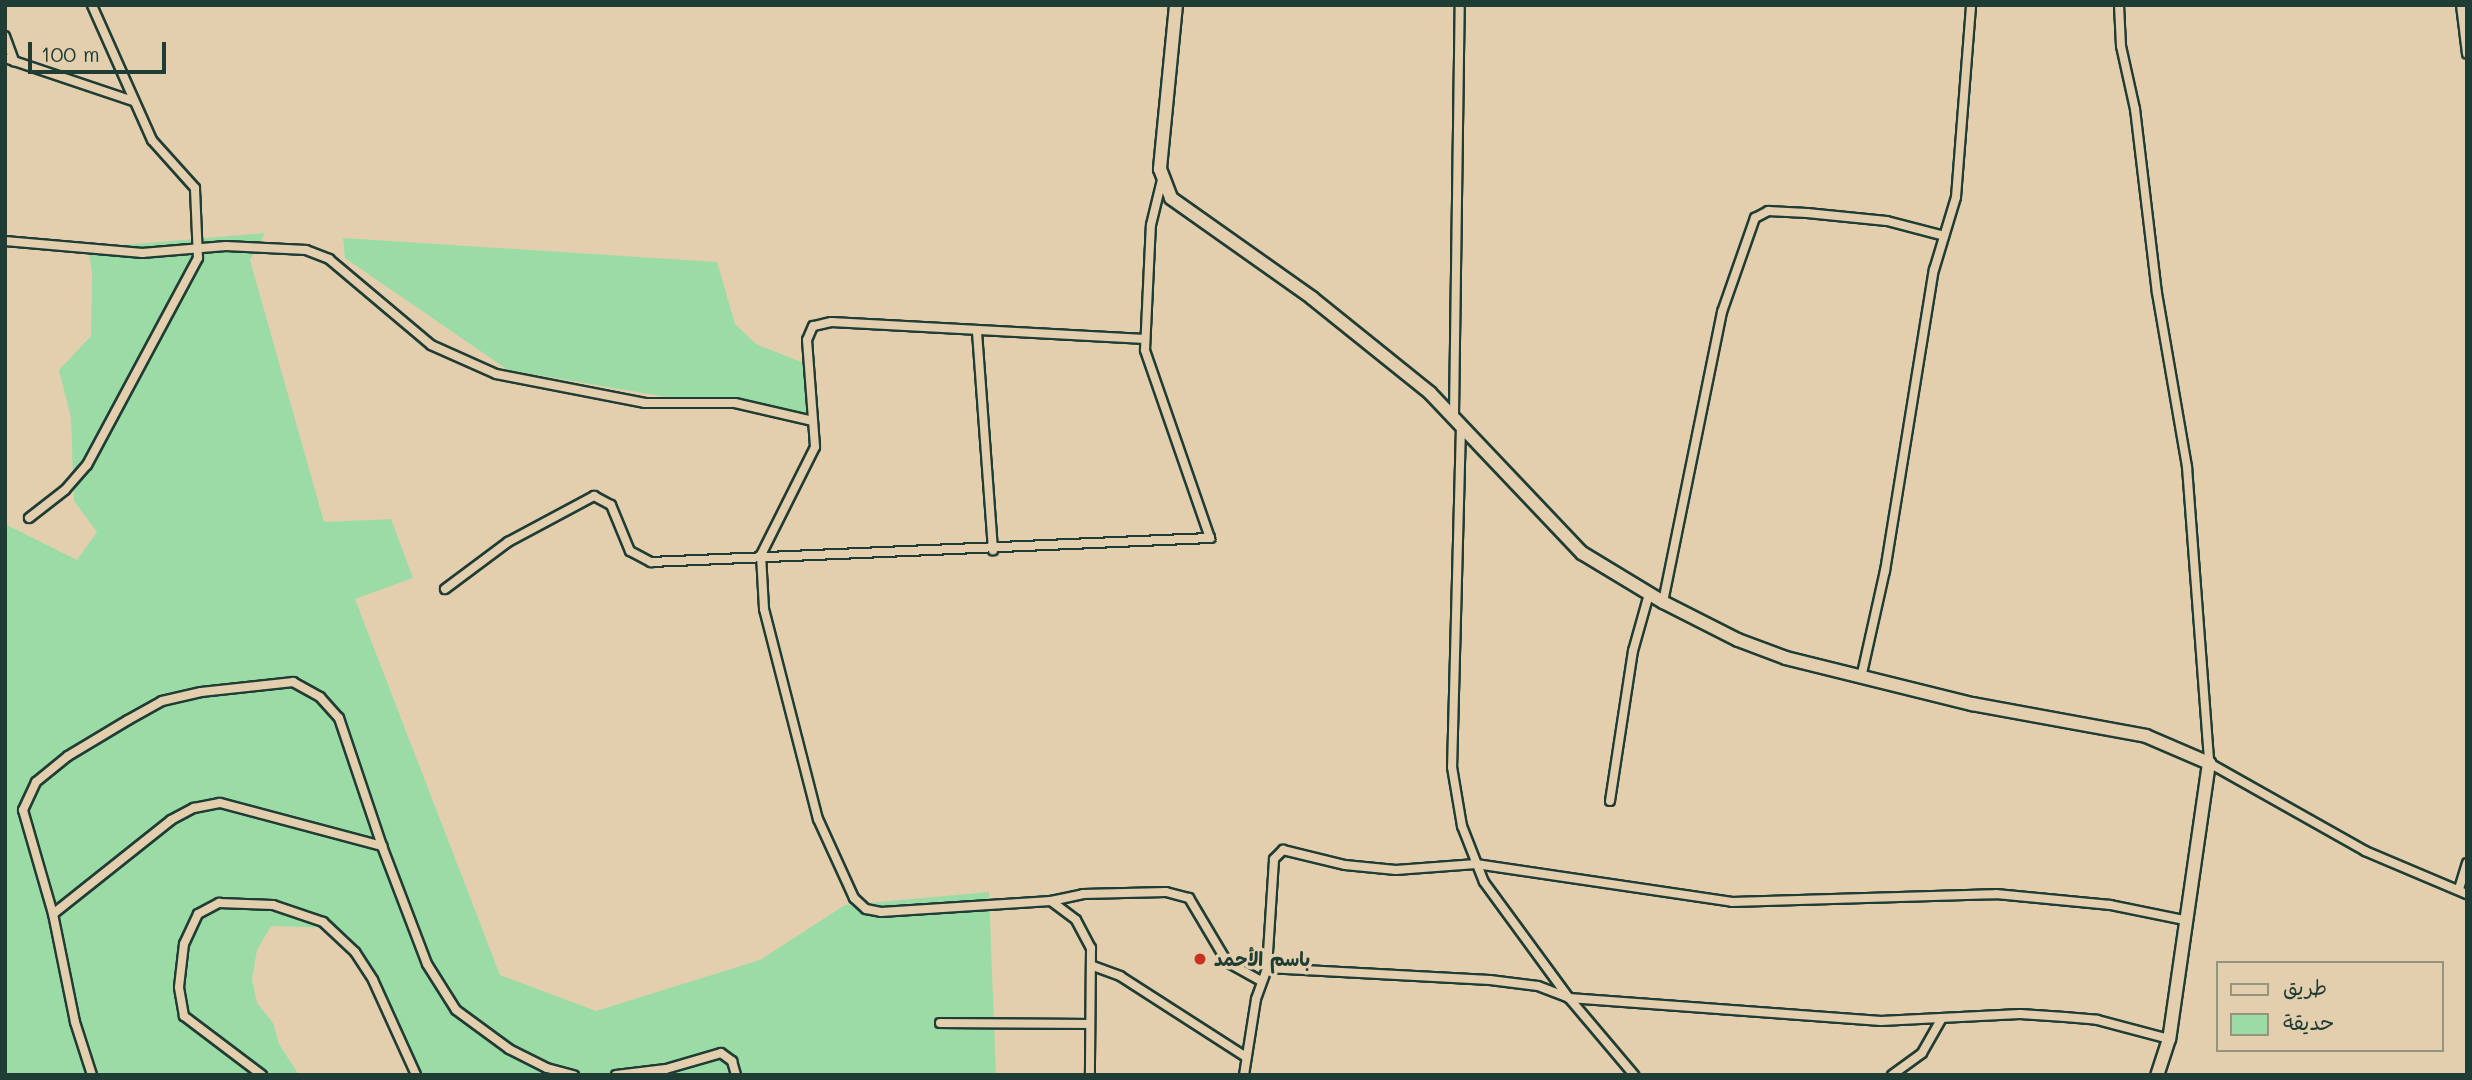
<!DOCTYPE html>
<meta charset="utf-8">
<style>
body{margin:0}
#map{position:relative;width:2472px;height:1080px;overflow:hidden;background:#e3cfae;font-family:Mali,"Playpen Sans Arabic",sans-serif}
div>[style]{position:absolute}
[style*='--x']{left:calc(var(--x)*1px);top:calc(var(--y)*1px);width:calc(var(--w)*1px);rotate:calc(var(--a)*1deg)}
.green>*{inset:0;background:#9bdca6}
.roads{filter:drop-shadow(2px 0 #1f3d34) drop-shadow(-2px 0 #1f3d34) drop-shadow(0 2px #1f3d34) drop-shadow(0 -2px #1f3d34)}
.street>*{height:8px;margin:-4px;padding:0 4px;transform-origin:4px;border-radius:4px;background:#e3cfae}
.secondary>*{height:12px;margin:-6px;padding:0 6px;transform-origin:6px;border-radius:6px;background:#e3cfae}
.dots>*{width:19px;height:19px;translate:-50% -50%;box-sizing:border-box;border:4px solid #e3cfae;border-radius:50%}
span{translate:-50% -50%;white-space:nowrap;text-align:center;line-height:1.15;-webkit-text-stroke:7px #e3cfae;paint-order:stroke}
.poi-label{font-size:19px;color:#1f3d34;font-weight:700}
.left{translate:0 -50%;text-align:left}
.frame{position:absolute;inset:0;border:7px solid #1f3d34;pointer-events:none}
.legend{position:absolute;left:2216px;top:961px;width:228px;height:91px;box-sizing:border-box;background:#e3cfae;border:2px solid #95957d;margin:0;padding:9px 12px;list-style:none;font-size:21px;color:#1f3d34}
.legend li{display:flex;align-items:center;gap:14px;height:35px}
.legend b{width:35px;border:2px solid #95957d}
.scale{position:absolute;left:28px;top:42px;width:138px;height:32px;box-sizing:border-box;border:4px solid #1f3d34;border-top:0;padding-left:9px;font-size:21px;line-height:24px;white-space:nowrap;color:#1f3d34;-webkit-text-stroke:5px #e3cfae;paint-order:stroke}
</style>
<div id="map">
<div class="green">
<i style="clip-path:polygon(265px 233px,250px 260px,324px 522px,391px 519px,413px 578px,355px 599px,500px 975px,596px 1011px,760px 960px,845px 905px,989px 892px,996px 1075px,416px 1075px,400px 1054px,364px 962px,347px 935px,336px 928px,271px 926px,257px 950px,252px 979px,257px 1003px,273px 1023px,279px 1044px,299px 1075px,5px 1075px,5px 524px,77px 560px,97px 532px,74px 501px,71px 418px,59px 370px,91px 336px,92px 272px,88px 248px)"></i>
<i style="clip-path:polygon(343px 238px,717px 262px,735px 324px,756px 344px,809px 365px,819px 423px,508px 370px,345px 258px)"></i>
</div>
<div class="roads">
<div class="street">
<i style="--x:2119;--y:5;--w:41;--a:87.2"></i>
<i style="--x:2121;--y:46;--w:65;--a:77.5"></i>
<i style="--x:2135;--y:109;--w:185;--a:83.2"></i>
<i style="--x:2157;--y:293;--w:177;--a:80.2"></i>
<i style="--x:2187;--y:467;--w:297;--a:85.7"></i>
<i style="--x:2209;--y:763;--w:179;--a:29.4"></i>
<i style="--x:2365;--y:851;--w:111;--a:22.9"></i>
<i style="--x:2461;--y:5;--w:49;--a:83"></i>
<i style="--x:5;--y:36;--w:27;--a:70"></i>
<i style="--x:5;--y:58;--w:135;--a:18.6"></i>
<i style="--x:5;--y:241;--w:138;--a:5"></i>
<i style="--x:142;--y:253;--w:84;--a:-4.8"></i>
<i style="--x:226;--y:246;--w:80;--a:2.9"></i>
<i style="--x:306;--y:250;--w:25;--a:21"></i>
<i style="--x:329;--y:259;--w:133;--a:40.1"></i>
<i style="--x:431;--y:345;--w:71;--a:24"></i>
<i style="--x:496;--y:374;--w:152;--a:11"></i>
<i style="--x:645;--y:403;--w:90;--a:0"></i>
<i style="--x:735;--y:403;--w:80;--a:13"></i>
<i style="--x:977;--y:332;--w:219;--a:85.8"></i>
<i style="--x:1145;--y:339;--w:314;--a:-176.9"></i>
<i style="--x:831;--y:322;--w:18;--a:167"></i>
<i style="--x:813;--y:326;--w:15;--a:113"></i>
<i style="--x:807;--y:340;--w:107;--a:85.7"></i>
<i style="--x:815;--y:447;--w:121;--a:116.6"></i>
<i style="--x:761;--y:555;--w:54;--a:86.8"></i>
<i style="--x:764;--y:609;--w:217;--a:75.6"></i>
<i style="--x:818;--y:819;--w:87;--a:65.5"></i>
<i style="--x:854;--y:898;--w:16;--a:43"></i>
<i style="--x:866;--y:909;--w:15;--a:11"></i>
<i style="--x:881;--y:912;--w:170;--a:-3.7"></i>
<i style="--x:1051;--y:901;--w:33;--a:-12"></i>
<i style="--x:1083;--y:894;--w:83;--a:-1.4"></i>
<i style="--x:1166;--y:892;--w:24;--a:15"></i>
<i style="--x:1189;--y:898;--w:74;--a:59.3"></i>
<i style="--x:1227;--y:962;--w:39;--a:29"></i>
<i style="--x:1454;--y:414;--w:409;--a:-89.2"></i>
<i style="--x:1461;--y:426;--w:341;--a:91.5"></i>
<i style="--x:1452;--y:767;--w:60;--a:80.4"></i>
<i style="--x:1462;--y:826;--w:60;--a:68.6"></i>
<i style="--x:1484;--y:882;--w:144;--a:53.8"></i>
<i style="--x:1569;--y:998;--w:101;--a:49.8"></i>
<i style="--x:29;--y:518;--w:46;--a:-37.9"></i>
<i style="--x:65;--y:490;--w:33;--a:-49"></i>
<i style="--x:87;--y:465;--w:235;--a:-61.8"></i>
<i style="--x:198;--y:258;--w:70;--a:-92.5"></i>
<i style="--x:195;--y:188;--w:64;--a:-131.9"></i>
<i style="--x:152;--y:140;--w:148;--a:-114"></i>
<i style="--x:445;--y:589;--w:79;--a:-36.7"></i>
<i style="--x:508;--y:542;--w:98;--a:-28.1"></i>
<i style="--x:594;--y:496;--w:19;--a:28"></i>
<i style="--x:611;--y:505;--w:50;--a:67.6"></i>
<i style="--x:630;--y:551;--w:24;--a:28"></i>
<i style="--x:651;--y:562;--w:560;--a:-2.46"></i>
<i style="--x:1210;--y:538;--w:199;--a:-109.1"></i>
<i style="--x:1145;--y:350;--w:125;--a:-87.3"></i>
<i style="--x:1151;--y:225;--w:46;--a:-76.3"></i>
<i style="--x:1663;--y:602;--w:296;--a:-78.5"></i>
<i style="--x:1722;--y:312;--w:100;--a:-70.7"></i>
<i style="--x:1755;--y:218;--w:15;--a:-28"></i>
<i style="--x:1768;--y:211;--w:39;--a:3"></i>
<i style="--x:1807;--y:213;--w:80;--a:5.7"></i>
<i style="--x:1887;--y:221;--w:59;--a:14.7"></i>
<i style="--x:1861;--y:678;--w:110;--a:-77.4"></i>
<i style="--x:1885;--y:571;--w:305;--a:-80.8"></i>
<i style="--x:1934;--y:270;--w:76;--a:-73.2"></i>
<i style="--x:1956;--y:197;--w:193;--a:-85.5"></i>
<i style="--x:1610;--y:801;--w:152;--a:-81.3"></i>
<i style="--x:1633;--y:651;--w:59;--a:-74.3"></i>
<i style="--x:2459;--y:889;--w:27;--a:-73"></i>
<i style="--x:1051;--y:901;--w:31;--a:37"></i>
<i style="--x:1076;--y:920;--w:32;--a:62"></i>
<i style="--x:1091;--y:948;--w:127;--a:90.5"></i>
<i style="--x:53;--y:914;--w:108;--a:-106.1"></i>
<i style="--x:23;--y:810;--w:31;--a:-65"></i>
<i style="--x:36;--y:782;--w:41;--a:-39.1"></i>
<i style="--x:68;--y:756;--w:70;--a:-31"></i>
<i style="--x:128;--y:720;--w:39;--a:-29"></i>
<i style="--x:162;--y:701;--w:40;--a:-13"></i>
<i style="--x:201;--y:692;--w:93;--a:-6.2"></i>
<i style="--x:293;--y:682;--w:31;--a:29"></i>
<i style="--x:320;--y:697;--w:28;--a:48"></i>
<i style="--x:339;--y:718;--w:135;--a:71.4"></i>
<i style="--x:1093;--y:966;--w:29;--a:20"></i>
<i style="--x:1120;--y:976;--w:150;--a:32.7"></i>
<i style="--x:1267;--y:968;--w:223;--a:3.1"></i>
<i style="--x:1490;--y:980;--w:48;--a:7.1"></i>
<i style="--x:1538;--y:986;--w:33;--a:21"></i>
<i style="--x:1569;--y:998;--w:313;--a:4.2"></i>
<i style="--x:1881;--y:1021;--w:139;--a:-2.9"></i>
<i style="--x:2020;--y:1014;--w:45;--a:3.8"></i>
<i style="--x:2065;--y:1017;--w:32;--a:5"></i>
<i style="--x:2097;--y:1020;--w:74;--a:14.8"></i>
<i style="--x:940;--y:1023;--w:149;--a:0.4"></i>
<i style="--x:92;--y:1075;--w:56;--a:-107.8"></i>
<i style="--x:75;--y:1022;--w:110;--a:-101.5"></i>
<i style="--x:53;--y:914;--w:151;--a:-38.5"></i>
<i style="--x:171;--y:820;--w:26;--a:-28"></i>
<i style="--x:194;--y:808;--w:26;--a:-11"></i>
<i style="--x:220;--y:803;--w:168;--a:14.9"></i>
<i style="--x:382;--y:846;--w:126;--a:69.1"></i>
<i style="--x:427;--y:964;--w:54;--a:57.8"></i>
<i style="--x:456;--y:1010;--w:66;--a:36.3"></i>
<i style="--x:509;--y:1049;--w:42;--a:26.6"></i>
<i style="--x:547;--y:1068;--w:28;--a:15"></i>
<i style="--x:262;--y:1075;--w:98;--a:-142.9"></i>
<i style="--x:184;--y:1016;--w:29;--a:-100"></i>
<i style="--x:179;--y:987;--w:43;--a:-83.4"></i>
<i style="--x:184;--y:944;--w:33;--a:-65"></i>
<i style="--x:198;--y:914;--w:24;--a:-28"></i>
<i style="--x:219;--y:903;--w:54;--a:2.1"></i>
<i style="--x:273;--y:905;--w:53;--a:18.8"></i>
<i style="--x:323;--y:922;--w:44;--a:43.2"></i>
<i style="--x:355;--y:952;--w:33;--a:57"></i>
<i style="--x:373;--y:980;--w:104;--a:65.6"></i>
<i style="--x:616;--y:1075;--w:50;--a:-6.8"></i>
<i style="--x:666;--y:1069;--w:57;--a:-16.2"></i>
<i style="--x:721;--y:1053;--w:14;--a:36"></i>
<i style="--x:732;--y:1061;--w:15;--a:74"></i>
<i style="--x:1244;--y:1075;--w:77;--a:-81"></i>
<i style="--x:1256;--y:999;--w:33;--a:-70"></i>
<i style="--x:1267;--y:968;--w:109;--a:-86.3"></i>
<i style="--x:1274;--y:859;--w:13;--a:-45"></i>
<i style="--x:1283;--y:850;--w:64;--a:13.6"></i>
<i style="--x:1345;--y:865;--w:51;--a:5.6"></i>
<i style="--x:1396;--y:870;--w:80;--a:-4.3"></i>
<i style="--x:1476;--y:864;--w:259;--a:8.4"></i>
<i style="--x:1732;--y:902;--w:264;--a:-1.7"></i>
<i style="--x:1996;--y:894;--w:115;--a:5.5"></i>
<i style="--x:2110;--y:905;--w:76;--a:11.5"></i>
<i style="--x:1892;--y:1075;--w:37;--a:-36"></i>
<i style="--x:1922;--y:1053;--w:40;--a:-60.3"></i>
</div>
<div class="secondary">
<i style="--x:1176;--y:5;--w:165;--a:95.6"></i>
<i style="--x:1160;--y:169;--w:31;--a:69"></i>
<i style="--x:1171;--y:198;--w:173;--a:35.3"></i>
<i style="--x:1312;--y:298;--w:151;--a:38.8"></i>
<i style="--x:1430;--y:393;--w:221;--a:46.5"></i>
<i style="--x:1582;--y:553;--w:95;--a:31.2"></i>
<i style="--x:1663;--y:602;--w:84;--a:26.9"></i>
<i style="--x:1738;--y:640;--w:51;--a:20.6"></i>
<i style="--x:1786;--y:658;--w:192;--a:13.9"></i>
<i style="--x:1972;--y:704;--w:177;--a:10.4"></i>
<i style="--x:2146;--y:736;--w:69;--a:23.2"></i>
<i style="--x:2209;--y:763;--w:279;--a:98.2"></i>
<i style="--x:2169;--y:1039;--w:38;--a:108"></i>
</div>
</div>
<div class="dots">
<i style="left:1200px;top:959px;background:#c8321e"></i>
</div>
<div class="poi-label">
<span class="left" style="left:1214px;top:959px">باسم الأحمد</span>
</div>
<div class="frame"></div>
<ul class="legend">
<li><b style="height:9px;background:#e3cfae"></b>طريق</li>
<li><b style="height:19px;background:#9bdca6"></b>حديقة</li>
</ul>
<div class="scale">100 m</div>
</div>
